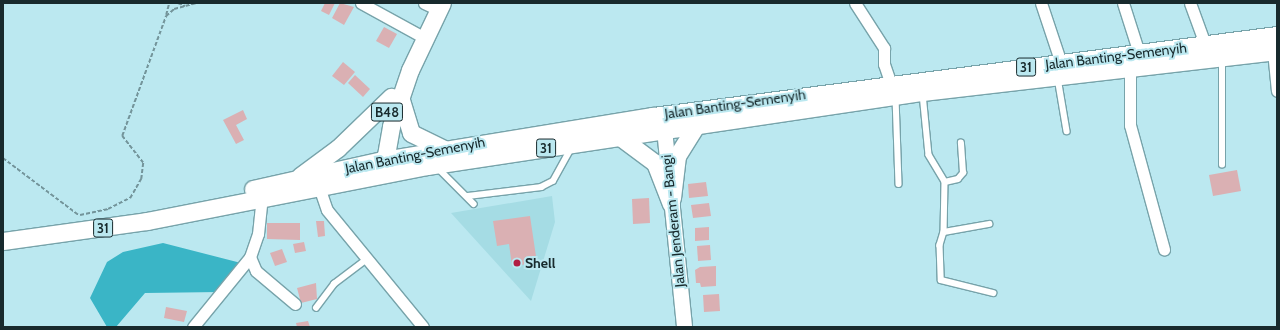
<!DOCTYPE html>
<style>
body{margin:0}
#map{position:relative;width:1280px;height:330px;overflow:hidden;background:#bbe8f0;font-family:Cabin,sans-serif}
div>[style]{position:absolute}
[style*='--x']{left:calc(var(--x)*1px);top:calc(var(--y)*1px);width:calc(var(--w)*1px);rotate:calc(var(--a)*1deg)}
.built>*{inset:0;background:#a5dce4}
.water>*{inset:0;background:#3ab5c6}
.building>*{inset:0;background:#dab0b3}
.path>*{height:1.5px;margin-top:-0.75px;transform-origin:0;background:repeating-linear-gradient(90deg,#73949a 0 4px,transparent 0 6px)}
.roads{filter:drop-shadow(1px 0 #77a3aa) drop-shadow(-1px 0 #77a3aa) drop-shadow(0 1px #77a3aa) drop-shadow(0 -1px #77a3aa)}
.service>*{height:5.5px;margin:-2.75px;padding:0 2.75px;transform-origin:2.75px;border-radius:2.75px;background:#fff}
.minor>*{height:11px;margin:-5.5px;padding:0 5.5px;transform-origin:5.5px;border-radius:5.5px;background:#fff}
.secondary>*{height:15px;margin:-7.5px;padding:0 7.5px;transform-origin:7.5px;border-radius:7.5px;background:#fff}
.primary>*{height:17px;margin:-8.5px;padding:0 8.5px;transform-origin:8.5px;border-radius:8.5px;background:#fff}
.dots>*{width:11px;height:11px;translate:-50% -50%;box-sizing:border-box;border:2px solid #bbe8f0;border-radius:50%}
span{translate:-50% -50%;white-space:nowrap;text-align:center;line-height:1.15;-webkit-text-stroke:4px #bbe8f0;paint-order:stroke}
.shield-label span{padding:1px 3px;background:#bbe8f0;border:1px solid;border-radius:3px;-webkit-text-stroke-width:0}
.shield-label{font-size:13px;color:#182a2d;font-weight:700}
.street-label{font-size:14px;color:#182a2d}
.poi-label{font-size:14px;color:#182a2d;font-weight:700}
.left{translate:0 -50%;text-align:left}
.frame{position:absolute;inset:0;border:4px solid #182a2d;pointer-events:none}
</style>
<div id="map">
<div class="built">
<i style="clip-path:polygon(552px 196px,555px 222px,531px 301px,451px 213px)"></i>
</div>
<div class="water">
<i style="clip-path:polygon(163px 243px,241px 263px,220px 292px,145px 293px,116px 327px,107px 327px,90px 298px,107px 262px,123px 252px)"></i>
</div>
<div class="building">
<i style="clip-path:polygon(325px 3px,335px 3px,329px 15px,321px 11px)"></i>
<i style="clip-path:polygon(340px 3px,354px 7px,344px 25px,332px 18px)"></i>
<i style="clip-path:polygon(384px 27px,397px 34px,389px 48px,376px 41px)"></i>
<i style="clip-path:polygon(343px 62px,355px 72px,344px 85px,332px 76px)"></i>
<i style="clip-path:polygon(355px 75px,370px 89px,363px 97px,348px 83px)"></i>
<i style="clip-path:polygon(243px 110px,247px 119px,236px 125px,244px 140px,236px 144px,223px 120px)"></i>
<i style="clip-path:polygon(1237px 170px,1241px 191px,1213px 196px,1209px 175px)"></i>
<i style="clip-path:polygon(706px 182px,708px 196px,689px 198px,688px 184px)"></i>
<i style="clip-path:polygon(649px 198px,650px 223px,633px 224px,632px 199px)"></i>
<i style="clip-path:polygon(709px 203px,711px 216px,693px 218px,691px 205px)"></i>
<i style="clip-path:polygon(530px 216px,537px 263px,512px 266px,509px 244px,497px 246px,493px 221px)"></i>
<i style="clip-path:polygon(316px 221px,324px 221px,325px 236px,318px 237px)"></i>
<i style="clip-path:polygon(267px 223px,300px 223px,300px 240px,267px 239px)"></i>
<i style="clip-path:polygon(709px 227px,709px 240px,695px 241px,695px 228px)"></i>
<i style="clip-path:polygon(304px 242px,306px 251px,295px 253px,293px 244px)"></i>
<i style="clip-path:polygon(710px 245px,711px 260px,698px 261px,697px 246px)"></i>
<i style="clip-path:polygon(282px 249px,287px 262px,275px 266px,270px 253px)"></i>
<i style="clip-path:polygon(716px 266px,716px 286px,701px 287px,700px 283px,696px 283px,695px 270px,700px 267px)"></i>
<i style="clip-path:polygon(316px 283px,317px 299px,301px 303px,297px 288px)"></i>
<i style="clip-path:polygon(719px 294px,720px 311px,704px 312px,703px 295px)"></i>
<i style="clip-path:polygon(166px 307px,187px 311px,184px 322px,164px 318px)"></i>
<i style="clip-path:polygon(308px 321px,310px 327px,297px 327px,296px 323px)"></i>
</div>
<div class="path">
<i style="--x:178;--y:3;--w:8;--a:23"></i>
<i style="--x:166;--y:15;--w:12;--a:-76"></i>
<i style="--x:3;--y:158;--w:96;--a:37"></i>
<i style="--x:80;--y:215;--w:29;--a:-12"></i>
<i style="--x:108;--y:209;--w:25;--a:-27"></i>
<i style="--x:130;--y:198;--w:22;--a:-60"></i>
<i style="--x:141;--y:179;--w:16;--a:-83"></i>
<i style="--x:143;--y:163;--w:34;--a:-128"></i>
<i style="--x:122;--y:136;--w:128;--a:-69.9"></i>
<i style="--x:166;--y:16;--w:11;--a:-41"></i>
<i style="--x:174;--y:9;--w:24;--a:-15"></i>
</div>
<div class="roads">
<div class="service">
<i style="--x:1058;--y:78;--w:54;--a:80.4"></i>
<i style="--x:923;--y:94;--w:61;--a:84.4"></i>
<i style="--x:929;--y:155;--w:31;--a:59"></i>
<i style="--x:945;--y:182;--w:50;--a:91.1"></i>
<i style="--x:944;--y:232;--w:14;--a:107"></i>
<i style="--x:940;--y:245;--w:35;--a:88"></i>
<i style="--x:941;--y:280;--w:54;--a:14"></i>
<i style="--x:896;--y:98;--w:86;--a:88"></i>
<i style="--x:1222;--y:165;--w:107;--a:-90"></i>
<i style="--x:437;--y:167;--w:52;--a:45"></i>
<i style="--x:945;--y:182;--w:13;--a:-13"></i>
<i style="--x:958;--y:179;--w:8;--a:-50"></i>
<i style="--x:963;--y:173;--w:30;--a:-94"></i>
<i style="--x:468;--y:196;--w:74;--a:-7"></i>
<i style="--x:541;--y:187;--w:13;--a:-27"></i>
<i style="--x:553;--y:181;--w:39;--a:-61"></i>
<i style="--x:944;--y:232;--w:46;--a:-10.1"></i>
<i style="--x:316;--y:308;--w:30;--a:-53"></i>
<i style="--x:334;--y:284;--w:41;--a:-37.1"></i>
</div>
<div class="minor">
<i style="--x:361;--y:3;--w:73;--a:28.7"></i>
<i style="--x:424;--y:3;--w:17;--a:25"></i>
<i style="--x:855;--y:3;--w:54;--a:57.2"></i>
<i style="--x:884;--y:48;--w:16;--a:90"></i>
<i style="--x:884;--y:64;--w:21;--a:71"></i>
<i style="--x:1041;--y:3;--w:63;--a:71.6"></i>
<i style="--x:1123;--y:3;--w:52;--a:72.3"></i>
<i style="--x:1190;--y:3;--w:44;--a:69.9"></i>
<i style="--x:1273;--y:51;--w:40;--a:84.3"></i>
<i style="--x:1130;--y:68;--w:57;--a:90"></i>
<i style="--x:1130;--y:125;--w:129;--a:74.7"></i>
<i style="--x:319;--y:187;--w:24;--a:71"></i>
<i style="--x:327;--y:210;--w:151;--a:50.6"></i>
<i style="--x:250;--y:257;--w:15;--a:67"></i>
<i style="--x:256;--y:271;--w:51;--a:40.2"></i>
<i style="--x:193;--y:327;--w:90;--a:-50.8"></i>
<i style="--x:250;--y:257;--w:24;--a:-71"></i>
<i style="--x:258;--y:234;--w:36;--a:-84"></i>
</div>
<div class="secondary">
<i style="--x:663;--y:119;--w:209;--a:84.2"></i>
</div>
<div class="primary">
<i style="--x:401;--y:100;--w:34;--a:73"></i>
<i style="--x:411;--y:133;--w:37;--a:26"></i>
<i style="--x:620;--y:137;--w:44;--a:36.6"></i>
<i style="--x:655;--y:163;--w:44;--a:68.7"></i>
<i style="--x:378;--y:167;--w:14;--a:-56"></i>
<i style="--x:386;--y:155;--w:29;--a:-80"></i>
<i style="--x:391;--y:126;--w:59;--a:-71.3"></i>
<i style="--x:410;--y:70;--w:74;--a:-64.5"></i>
<i style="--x:300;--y:176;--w:47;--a:-36.4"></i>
<i style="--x:338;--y:148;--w:74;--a:-43.9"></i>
<i style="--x:253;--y:189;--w:133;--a:-12.6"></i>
<i style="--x:383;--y:160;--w:274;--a:-9.3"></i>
<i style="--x:653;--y:116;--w:629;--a:-7.4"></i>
<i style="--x:672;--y:198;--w:42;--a:-83.2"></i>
<i style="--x:677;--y:156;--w:36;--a:-58"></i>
<i style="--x:3;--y:241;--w:145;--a:-7.9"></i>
<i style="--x:147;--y:221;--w:285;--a:-11.1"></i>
<i style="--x:427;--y:166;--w:254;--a:-8.6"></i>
<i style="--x:678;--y:128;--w:247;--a:-8.4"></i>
<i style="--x:922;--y:92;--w:357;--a:-6.6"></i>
</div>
</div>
<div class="dots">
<i style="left:517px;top:263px;background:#b11e43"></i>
</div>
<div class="shield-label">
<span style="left:1026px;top:67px">31</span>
<span style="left:387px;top:112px">B48</span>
<span style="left:546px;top:148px">31</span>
<span style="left:103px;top:228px">31</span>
</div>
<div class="street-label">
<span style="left:1116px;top:56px;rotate:-7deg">Jalan Banting-Semenyih</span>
<span style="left:735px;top:104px;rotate:-8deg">Jalan Banting-Semenyih</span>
<span style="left:415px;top:155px;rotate:-11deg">Jalan Banting-Semenyih</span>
<span style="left:673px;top:221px;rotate:-96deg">Jalan Jenderam - Bangi</span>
</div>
<div class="poi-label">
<span class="left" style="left:525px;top:263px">Shell</span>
</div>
<div class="frame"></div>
</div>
